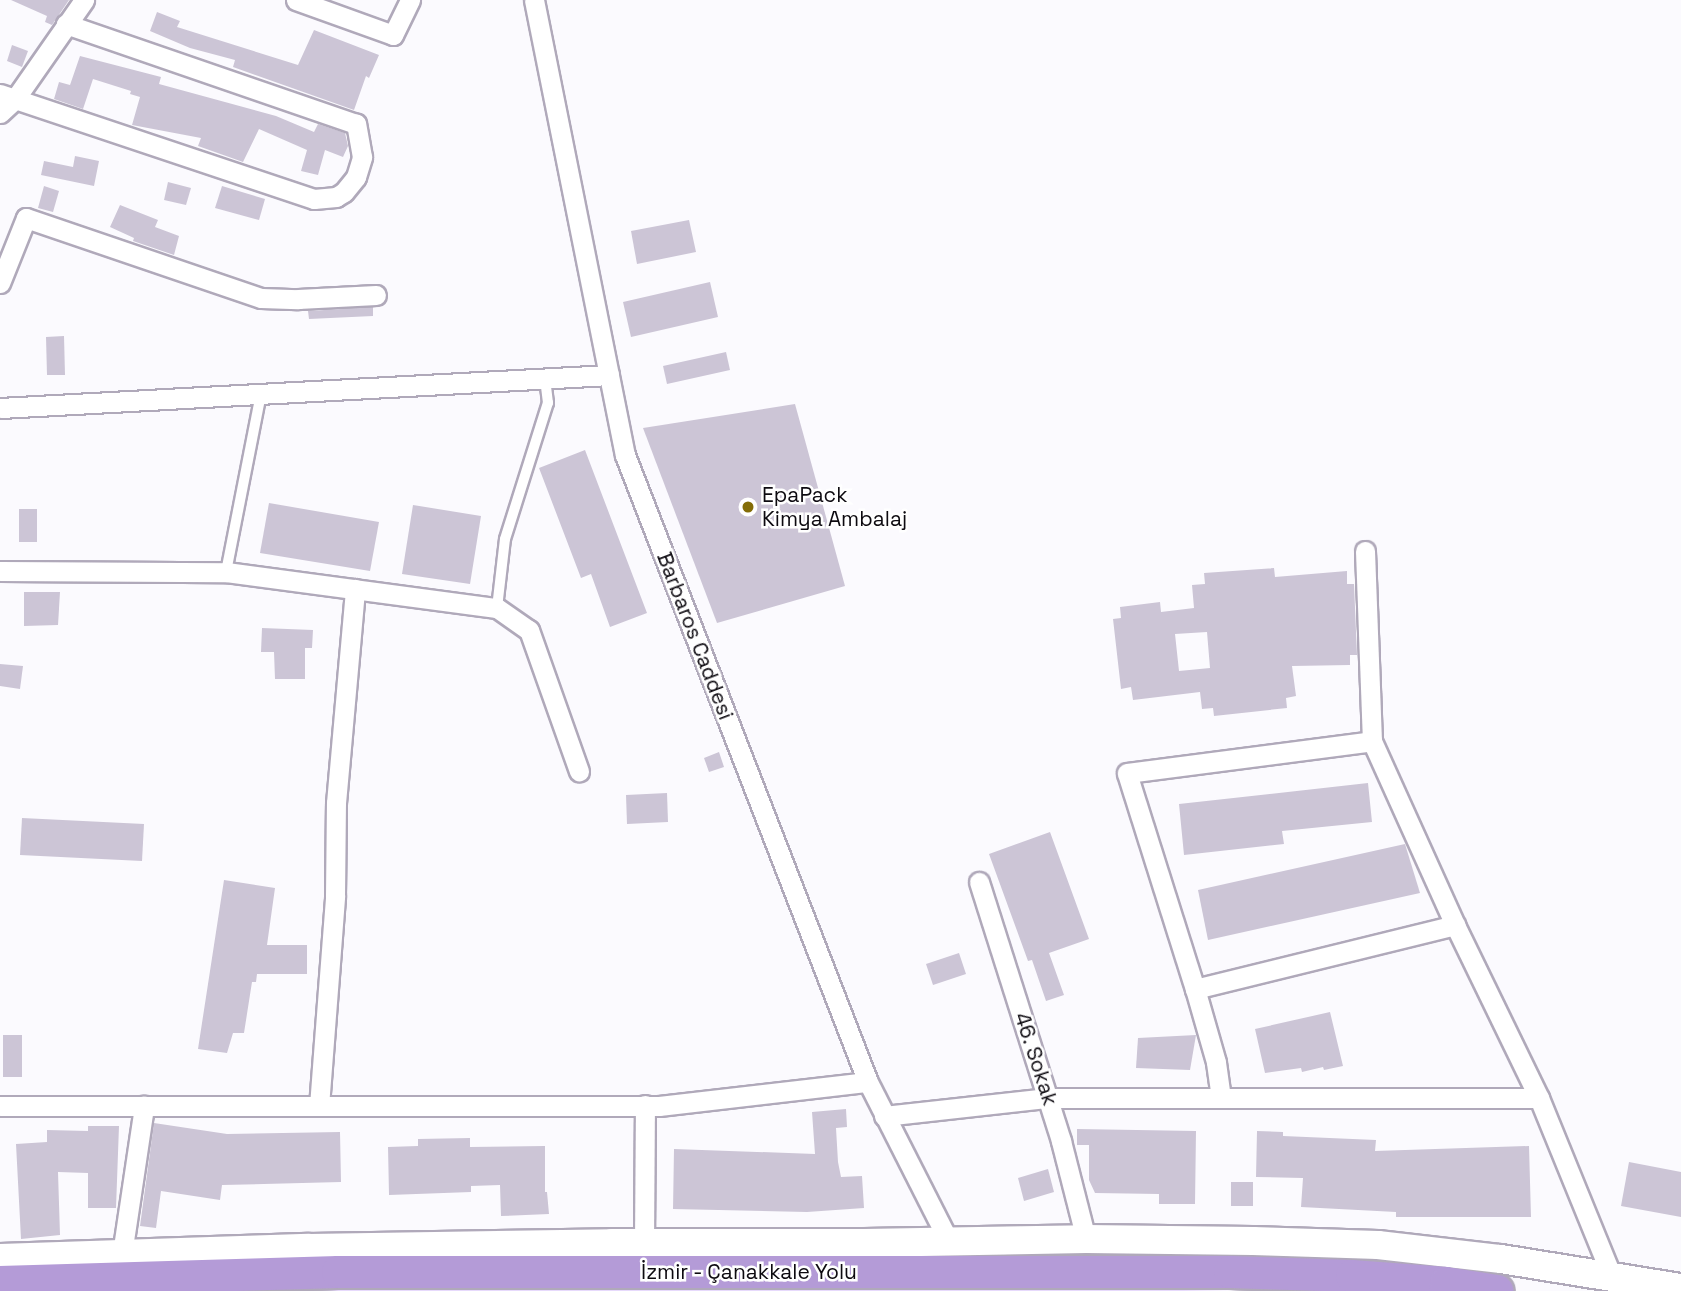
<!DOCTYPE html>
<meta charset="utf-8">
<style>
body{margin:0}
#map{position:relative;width:1681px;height:1291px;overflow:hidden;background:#fbfafe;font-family:"Space Grotesk",sans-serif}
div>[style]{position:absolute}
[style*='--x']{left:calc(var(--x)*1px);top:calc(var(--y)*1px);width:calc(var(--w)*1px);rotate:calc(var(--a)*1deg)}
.green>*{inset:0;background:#e7dafc}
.building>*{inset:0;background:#ccc5d6}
.roads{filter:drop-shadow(2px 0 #b0a9ba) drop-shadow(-2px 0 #b0a9ba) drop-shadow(0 2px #b0a9ba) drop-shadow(0 -2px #b0a9ba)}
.service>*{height:10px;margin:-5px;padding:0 5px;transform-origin:5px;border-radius:5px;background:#fff}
.minor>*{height:19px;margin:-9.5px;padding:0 9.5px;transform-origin:9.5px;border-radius:9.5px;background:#fff}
.secondary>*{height:28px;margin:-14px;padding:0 14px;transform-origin:14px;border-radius:14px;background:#fff}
.trunk>*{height:32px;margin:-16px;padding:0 16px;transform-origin:16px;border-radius:16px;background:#b49bd7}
.dots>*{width:19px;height:19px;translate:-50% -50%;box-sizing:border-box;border:4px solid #fff;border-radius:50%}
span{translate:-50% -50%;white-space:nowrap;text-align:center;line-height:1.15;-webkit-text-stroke:5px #fff;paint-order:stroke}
.poi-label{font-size:21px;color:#0d0a10}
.left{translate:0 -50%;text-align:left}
.street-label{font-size:21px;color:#0d0a10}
</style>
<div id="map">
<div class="green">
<i style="clip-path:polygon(978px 1286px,1234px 1291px,181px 1291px,366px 1287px)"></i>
</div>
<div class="building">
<i style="clip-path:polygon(11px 0,69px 0,52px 25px,45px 22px,47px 16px)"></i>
<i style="clip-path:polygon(157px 12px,180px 21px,177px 27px,298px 65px,314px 30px,379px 55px,369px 78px,366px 76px,354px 110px,233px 67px,235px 60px,190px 48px,150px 31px)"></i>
<i style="clip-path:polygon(12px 45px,28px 51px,22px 67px,7px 61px)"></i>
<i style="clip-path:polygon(80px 56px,161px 77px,159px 84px,276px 116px,314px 132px,318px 124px,345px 133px,348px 146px,343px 157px,325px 150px,318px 175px,301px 171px,307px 150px,259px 129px,243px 162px,198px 146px,201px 138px,132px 125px,140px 97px,130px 94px,131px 91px,93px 79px,83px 109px,54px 99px,59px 82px,70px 85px)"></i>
<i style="clip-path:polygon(75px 156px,99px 161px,94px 186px,41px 175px,44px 161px,73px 167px)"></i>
<i style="clip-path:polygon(168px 182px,191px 188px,186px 205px,164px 200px)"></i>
<i style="clip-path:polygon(44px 186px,59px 191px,53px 212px,38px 208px)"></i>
<i style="clip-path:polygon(222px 186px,265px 199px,259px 220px,215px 208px)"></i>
<i style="clip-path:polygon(120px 205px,158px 220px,155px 227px,179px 236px,174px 255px,133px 241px,134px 238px,110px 227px)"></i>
<i style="clip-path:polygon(689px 220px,696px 252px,637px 264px,631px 231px)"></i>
<i style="clip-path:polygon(710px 282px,718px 317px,631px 337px,623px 302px)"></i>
<i style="clip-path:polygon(373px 307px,373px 316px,309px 319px,308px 311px)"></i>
<i style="clip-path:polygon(64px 336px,65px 375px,47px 375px,46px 337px)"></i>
<i style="clip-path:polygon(726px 352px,730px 370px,667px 384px,663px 366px)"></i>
<i style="clip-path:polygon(795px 404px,845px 586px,717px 623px,643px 428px)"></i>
<i style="clip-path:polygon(585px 450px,647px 613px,610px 627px,591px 574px,581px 578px,539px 468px)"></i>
<i style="clip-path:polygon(269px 503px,379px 522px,370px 571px,260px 553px)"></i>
<i style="clip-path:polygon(413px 505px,481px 516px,470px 584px,402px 574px)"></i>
<i style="clip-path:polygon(19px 509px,37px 509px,37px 542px,19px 542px)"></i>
<i style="clip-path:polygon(evenodd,1274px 568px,1275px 577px,1347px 571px,1347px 584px,1354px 584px,1357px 655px,1350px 655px,1350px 665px,1292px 666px,1296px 696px,1286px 698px,1287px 708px,1214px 716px,1213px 708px,1202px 709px,1200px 692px,1133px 700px,1131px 687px,1121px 689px,1113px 619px,1121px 618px,1120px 607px,1160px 602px,1161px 612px,1194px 608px,1192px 585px,1205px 584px,1204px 573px,1274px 568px,1207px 632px,1210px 668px,1179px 671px,1175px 634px,1207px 632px)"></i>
<i style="clip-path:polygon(24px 592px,60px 592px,58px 625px,24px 626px)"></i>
<i style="clip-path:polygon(262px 628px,313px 630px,312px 648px,305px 648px,305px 679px,275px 679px,274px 652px,261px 652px)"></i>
<i style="clip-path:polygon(0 664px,23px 666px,20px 689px,0 686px)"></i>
<i style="clip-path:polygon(719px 752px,724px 767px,709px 772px,704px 758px)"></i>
<i style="clip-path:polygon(1368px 783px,1372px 822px,1282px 831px,1284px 844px,1184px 855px,1179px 804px)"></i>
<i style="clip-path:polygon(667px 793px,668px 822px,627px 824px,626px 795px)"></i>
<i style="clip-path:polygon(22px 818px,144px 824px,142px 861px,20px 855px)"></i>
<i style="clip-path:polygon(1050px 832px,1089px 939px,1049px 953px,1064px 995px,1046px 1001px,1032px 960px,1028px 961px,989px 854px)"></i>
<i style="clip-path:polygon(1405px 844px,1420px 893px,1208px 940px,1198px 890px)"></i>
<i style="clip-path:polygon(224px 880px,275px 888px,267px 945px,307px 945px,307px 974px,257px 974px,256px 982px,252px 982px,244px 1033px,233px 1033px,227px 1053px,198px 1049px)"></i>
<i style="clip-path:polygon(959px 953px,966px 974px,933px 985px,926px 964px)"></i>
<i style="clip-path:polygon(1330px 1012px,1343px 1066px,1324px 1070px,1323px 1067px,1302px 1072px,1301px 1068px,1265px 1073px,1255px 1029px)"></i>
<i style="clip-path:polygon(3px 1035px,22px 1035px,22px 1077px,3px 1077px)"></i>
<i style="clip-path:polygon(1196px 1035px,1190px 1070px,1136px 1068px,1138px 1038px)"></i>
<i style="clip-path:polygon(846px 1109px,847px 1127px,836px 1128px,838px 1162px,841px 1177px,862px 1176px,864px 1208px,807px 1212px,673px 1209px,674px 1149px,815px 1154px,812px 1112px)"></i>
<i style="clip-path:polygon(154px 1123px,227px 1134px,340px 1132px,341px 1182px,222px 1185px,220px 1200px,161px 1191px,156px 1228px,140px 1226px)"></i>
<i style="clip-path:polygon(88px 1126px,119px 1126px,116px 1208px,88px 1208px,88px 1173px,58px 1172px,60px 1235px,21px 1239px,16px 1144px,47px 1142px,47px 1130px,88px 1131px)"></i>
<i style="clip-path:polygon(1077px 1129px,1196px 1131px,1195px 1204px,1159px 1204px,1159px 1194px,1095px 1193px,1089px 1180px,1089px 1145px,1077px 1145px)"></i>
<i style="clip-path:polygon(1257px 1131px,1283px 1132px,1283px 1136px,1376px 1140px,1375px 1151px,1529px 1146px,1531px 1217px,1396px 1217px,1396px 1212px,1301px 1207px,1303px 1178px,1256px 1177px)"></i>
<i style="clip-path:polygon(470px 1138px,470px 1147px,545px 1146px,545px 1192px,547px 1192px,549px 1214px,501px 1216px,500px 1185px,471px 1186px,471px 1192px,389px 1195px,388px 1147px,418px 1146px,418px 1139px)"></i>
<i style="clip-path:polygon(1629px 1162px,1681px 1172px,1681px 1217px,1621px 1206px)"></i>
<i style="clip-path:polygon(1048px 1169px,1054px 1192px,1024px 1201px,1018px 1178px)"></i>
<i style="clip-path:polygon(1231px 1182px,1253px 1182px,1253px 1206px,1231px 1206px)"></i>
</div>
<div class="roads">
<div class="service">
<i style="--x:226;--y:572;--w:181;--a:-78.9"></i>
<i style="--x:497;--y:608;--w:69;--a:-83.4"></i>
<i style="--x:505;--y:539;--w:143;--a:-72.5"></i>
<i style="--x:548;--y:403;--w:25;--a:-97"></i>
</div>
<div class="minor">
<i style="--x:296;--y:0;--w:103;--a:19.8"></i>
<i style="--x:393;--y:35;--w:39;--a:-64"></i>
<i style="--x:534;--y:0;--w:464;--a:78.7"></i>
<i style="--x:625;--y:455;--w:672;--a:68.82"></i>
<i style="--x:868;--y:1082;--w:179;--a:63.1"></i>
<i style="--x:0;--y:94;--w:331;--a:18.5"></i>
<i style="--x:314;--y:199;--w:22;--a:-5"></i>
<i style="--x:336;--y:197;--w:9;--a:-32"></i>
<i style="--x:344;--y:192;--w:19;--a:-51"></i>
<i style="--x:356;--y:177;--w:21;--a:-73"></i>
<i style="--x:362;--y:157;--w:34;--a:-100"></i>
<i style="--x:356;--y:124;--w:307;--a:-161"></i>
<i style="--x:0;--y:113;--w:21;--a:-43"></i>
<i style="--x:15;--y:99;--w:121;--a:-55.1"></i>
<i style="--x:0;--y:283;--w:70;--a:-68.2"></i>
<i style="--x:26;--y:218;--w:248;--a:18.8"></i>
<i style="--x:261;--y:298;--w:37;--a:2"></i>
<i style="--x:298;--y:299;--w:78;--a:-2.9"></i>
<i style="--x:0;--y:408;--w:610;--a:-3.1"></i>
<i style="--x:1365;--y:551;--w:190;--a:87.9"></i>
<i style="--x:1372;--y:741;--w:202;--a:65.7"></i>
<i style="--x:1455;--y:925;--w:192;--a:64.1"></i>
<i style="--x:1539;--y:1098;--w:193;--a:67.8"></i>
<i style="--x:0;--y:571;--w:226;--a:0.3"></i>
<i style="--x:226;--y:572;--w:273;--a:7.6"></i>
<i style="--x:497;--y:608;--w:39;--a:35"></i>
<i style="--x:529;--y:630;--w:150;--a:70.5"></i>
<i style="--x:979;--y:882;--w:272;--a:72.4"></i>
<i style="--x:1061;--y:1141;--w:101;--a:75.7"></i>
<i style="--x:1195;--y:989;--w:268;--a:-13.8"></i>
<i style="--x:1221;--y:1098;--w:36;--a:-98"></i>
<i style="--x:1216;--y:1062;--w:76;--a:-106"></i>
<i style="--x:1195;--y:989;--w:226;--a:-107.5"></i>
<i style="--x:1127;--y:773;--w:247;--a:-7.4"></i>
<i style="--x:0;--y:1106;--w:659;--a:0"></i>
<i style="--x:659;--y:1106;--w:210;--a:-6.6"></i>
<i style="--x:319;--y:1106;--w:211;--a:-85.6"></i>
<i style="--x:335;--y:896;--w:93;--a:-89.4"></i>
<i style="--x:336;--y:803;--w:215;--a:-84.9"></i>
<i style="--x:884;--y:1116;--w:165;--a:-6.3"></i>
<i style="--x:1048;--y:1098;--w:491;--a:0"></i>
<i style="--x:644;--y:1243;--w:138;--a:-89.6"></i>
<i style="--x:122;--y:1254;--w:150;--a:-81.5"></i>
</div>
<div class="secondary">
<i style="--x:0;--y:1258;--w:309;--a:-1.9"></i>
<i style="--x:309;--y:1248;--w:303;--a:-0.9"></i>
<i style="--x:612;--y:1243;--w:252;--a:0"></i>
<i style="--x:864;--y:1243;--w:222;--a:-1"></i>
<i style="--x:1086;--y:1239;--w:167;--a:0.7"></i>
<i style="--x:1253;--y:1241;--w:125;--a:1.8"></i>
<i style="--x:1378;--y:1245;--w:124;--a:6.5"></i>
<i style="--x:1501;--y:1259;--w:182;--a:9.2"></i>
</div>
<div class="trunk">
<i style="--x:0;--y:1282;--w:338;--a:-1.7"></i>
<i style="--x:338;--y:1272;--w:892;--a:0"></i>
<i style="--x:1230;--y:1272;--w:122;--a:1.9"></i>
<i style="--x:1352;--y:1276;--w:94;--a:4.3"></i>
<i style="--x:1446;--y:1283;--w:52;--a:8.9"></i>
</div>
</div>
<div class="dots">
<i style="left:748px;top:507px;background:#836c07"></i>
</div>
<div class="poi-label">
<span class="left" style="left:762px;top:507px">EpaPack<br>Kimya Ambalaj</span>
</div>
<div class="street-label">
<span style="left:695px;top:636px;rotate:69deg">Barbaros Caddesi</span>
<span style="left:1036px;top:1059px;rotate:72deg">46. Sokak</span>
<span style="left:749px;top:1272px">İzmir - Çanakkale Yolu</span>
</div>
</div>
